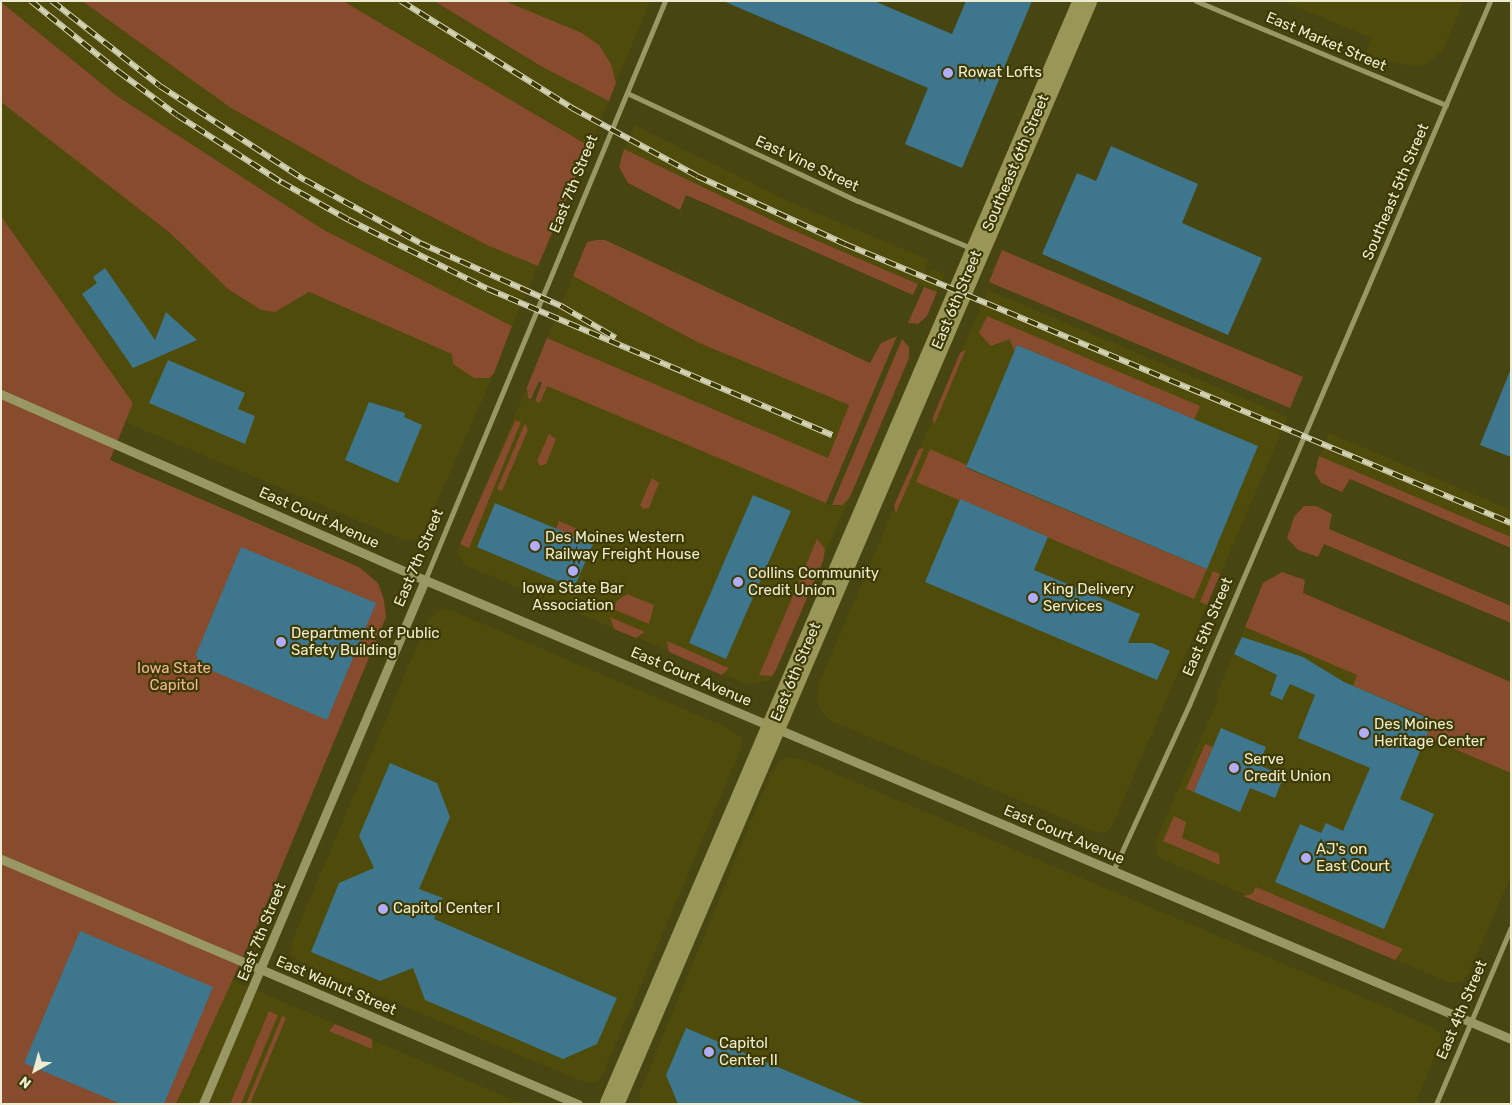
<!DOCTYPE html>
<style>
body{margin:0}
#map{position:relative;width:1512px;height:1105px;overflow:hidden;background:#474511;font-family:Rubik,sans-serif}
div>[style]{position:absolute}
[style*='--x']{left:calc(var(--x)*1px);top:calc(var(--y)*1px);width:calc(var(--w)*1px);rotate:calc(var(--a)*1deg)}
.built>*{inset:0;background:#4e4b0b}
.green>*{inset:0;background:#874b2e}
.building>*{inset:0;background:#3d768d}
.minor>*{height:5px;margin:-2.5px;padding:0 2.5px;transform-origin:2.5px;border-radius:2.5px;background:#999865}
.tertiary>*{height:9px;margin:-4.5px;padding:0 4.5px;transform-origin:4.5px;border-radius:4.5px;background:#999865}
.secondary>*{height:24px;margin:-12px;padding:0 12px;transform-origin:12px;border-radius:12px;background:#999758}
.rail>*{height:5.5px;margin-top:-2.75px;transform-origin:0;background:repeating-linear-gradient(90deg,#3d3a04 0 11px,#d3d2b4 0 22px);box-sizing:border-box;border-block:1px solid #d3d2b4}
.dots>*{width:14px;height:14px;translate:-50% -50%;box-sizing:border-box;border:2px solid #3d3a04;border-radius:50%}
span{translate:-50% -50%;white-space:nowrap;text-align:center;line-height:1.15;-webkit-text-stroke:4.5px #3d3a04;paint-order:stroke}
.street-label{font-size:15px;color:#edecd2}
.poi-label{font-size:15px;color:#edecd2}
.left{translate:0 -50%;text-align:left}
.park-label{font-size:15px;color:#f2b598}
.frame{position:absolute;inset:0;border:2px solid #edecd2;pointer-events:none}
.north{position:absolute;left:10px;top:1045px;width:50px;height:50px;-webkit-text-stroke:4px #3d3a04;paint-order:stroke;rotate:218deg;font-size:14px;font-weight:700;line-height:20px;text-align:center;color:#edecd2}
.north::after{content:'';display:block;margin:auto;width:18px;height:22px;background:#edecd2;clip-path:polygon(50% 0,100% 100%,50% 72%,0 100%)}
</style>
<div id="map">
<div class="built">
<i style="clip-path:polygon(1px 1px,82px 1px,231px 108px,363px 182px,489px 246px,538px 266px,512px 326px,324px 230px,117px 96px)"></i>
<i style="clip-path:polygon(343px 1px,433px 1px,544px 68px,609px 101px,589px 146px)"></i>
<i style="clip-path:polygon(505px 1px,650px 1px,616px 83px,611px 64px,582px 33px)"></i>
<i style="clip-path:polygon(1281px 1px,1464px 1px,1443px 50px,1427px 64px,1415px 67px,1365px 55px,1372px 38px)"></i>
<i style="clip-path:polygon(1px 102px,170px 233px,228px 289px,301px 295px,308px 292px,452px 354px,481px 380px,494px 373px,427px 524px,417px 540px,404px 540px,125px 422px,133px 402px,1px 216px)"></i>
<i style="clip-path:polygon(635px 125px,788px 201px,929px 260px,924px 272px,930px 274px,932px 269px,945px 274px,937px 292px,788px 228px,624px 149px)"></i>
<i style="clip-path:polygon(573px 276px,699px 343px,849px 405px,828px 458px,547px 338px)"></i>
<i style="clip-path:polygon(988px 290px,1288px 417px,1112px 826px,1105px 833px,1095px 832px,831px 721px,822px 712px,817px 700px,818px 685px)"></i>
<i style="clip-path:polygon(547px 385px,832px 505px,837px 506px,850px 497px,770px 680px,749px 685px,464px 565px,458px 554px,460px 544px,527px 387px,528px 398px,540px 403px)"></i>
<i style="clip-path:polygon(1329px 433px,1511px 510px,1511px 537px,1319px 456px)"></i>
<i style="clip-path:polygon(448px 609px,726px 727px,742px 737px,742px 747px,602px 1076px,596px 1082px,586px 1083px,306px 965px,291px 955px,292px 941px,427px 622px,437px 611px)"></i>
<i style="clip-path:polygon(1245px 627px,1358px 675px,1354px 686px,1433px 720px,1426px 737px,1511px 773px,1511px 876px,1469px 973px,1461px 982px,1450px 983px,1157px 857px,1155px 842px,1218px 700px,1217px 693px)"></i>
<i style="clip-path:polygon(788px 757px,801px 759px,1433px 1027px,1440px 1034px,1441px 1042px,1415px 1104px,640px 1104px,639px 1094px,771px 773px,779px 761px)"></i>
<i style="clip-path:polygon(232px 980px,523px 1104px,176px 1104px)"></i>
</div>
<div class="green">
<i style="clip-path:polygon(82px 1px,343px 1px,589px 146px,538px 266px,489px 246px,363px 182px,231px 108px)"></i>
<i style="clip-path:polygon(434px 1px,505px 1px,582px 33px,599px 45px,611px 64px,616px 83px,609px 101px,544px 68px)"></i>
<i style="clip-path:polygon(1px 2px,117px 96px,324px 230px,512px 326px,494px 373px,489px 378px,474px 378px,453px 364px,452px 354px,309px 292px,275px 312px,261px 310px,228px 289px,170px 233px,1px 102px)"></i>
<i style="clip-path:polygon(624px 149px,788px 228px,918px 284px,913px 295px,686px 195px,680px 210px,628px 183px,619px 167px)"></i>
<i style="clip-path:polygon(1px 216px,133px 403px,110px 460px,359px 567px,378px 583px,384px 600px,386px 617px,257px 926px,176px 1104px,1px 1104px)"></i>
<i style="clip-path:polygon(596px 240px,605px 240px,870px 363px,881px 343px,897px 336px,826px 503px,547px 386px,540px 403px,535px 401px,542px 383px,539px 381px,531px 399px,528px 398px,527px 387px,547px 338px,828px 458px,849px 405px,699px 343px,573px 276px,587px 242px)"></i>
<i style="clip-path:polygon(1002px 250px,1303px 377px,1290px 408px,989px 282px)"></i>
<i style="clip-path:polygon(924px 287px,937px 292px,927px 316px,918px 324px,908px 323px)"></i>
<i style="clip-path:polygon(987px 316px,1200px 406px,1194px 420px,1017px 345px,1014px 351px,1010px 339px,991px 346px,979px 333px)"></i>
<i style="clip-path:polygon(902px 339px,909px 347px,909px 358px,850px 497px,842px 505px,832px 505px)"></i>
<i style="clip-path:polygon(966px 349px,934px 425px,933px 417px,960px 353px)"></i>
<i style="clip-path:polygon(515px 421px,521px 422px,469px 548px,460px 544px)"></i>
<i style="clip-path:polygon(525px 423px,528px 430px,502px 491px,497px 489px)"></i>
<i style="clip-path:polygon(549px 434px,556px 439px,546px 464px,540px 466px,537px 461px)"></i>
<i style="clip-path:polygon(924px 448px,896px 513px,894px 506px,919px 449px)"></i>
<i style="clip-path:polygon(930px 449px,967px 465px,966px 468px,1207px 569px,1194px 599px,916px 482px)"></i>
<i style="clip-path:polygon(1319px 456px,1511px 537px,1511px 548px,1350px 479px,1342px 492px,1321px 483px,1315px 473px)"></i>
<i style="clip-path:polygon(652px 478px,659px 483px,649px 508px,643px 509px,640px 505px)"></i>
<i style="clip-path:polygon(1304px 506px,1316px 506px,1332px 514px,1329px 529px,1511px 606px,1511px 623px,1324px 544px,1318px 557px,1298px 550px,1287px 538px,1294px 517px)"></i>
<i style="clip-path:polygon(559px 521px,601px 539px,599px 543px,595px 541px,593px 544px,556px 529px)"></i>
<i style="clip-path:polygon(817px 539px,825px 549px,823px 561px,776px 670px,772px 676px,759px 675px)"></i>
<i style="clip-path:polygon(1213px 571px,1220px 574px,1207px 605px,1200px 602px)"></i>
<i style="clip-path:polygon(1282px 572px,1305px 580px,1303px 593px,1511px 682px,1511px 773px,1426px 737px,1433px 719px,1353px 686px,1357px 675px,1245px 627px,1263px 583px)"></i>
<i style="clip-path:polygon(627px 594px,654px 605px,649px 624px,613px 609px,617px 601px)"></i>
<i style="clip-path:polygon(610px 617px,645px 632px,636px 638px,614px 629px)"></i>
<i style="clip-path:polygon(667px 641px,729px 668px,722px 675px,669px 652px)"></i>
<i style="clip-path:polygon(1205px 744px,1213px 747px,1194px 792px,1186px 789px)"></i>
<i style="clip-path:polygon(1174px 816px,1186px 822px,1182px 838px,1219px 854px,1220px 865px,1163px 841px)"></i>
<i style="clip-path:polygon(1256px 887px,1403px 949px,1395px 960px,1243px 896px,1252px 894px)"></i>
<i style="clip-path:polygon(269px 1011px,278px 1015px,241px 1104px,230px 1104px)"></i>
<i style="clip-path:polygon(282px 1016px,286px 1018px,250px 1104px,246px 1104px)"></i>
<i style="clip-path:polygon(335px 1024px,372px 1039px,372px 1049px,329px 1031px)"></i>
</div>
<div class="building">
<i style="clip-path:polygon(723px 1px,874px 1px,952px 34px,966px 1px,1032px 1px,962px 168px,905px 144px,928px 88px)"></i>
<i style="clip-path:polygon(1111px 146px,1198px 184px,1182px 223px,1262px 258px,1228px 335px,1042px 254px,1077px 173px,1096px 181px)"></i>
<i style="clip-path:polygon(105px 268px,155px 340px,166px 312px,197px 340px,133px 368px,82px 294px,97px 283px,93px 277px)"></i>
<i style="clip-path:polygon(1017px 345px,1258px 446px,1207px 569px,966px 467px)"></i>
<i style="clip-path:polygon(168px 360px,245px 393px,238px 409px,255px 416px,245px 444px,149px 403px)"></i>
<i style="clip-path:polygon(1510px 371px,1511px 371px,1511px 457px,1480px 445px)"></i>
<i style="clip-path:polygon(369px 402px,405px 413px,404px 417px,422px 425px,398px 483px,345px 460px)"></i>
<i style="clip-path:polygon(753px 495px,791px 511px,726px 659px,689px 643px)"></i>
<i style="clip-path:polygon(960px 499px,1048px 537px,1034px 570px,1140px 614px,1128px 643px,1152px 643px,1170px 651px,1157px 680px,925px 582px)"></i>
<i style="clip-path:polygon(495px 503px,593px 544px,574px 588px,477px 547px)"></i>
<i style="clip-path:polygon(241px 547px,376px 603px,327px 720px,199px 665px,196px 654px)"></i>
<i style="clip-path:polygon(1242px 637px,1303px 657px,1344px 682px,1433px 720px,1400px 799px,1434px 814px,1384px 929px,1275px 882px,1300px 824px,1321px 833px,1326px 823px,1343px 831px,1370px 768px,1298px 738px,1315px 695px,1290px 684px,1282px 700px,1270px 695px,1277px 675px,1234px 654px)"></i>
<i style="clip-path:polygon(1221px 728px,1266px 747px,1259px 765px,1284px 776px,1275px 798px,1250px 788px,1240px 812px,1194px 792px)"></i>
<i style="clip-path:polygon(390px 763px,437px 783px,450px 817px,419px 889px,443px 898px,434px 919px,617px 998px,597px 1044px,563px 1059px,425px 1000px,413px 968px,380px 981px,311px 952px,339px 883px,374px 868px,359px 836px)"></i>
<i style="clip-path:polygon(80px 931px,213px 987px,164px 1104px,121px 1104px,24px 1063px)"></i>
<i style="clip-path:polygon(686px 1028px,865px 1104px,678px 1104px,666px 1075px)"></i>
</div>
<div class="minor">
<i style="--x:1196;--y:1;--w:271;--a:22.6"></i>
<i style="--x:627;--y:93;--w:255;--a:25.1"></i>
<i style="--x:858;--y:201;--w:122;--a:22.6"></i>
<i style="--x:425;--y:580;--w:627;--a:-67.49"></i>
<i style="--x:1113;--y:871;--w:183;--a:-65.4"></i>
<i style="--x:1189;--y:705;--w:766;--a:-66.85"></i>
<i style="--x:1436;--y:1104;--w:192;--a:-67"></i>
</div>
<div class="tertiary">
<i style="--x:1;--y:394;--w:463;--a:23.7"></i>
<i style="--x:425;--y:580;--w:1179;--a:22.91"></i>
<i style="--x:1;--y:859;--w:627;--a:23.01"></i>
<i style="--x:203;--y:1104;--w:569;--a:-67.04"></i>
</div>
<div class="secondary">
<i style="--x:612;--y:1104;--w:1200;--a:-66.79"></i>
</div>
<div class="rail">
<i style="--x:31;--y:1;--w:113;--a:38.9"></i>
<i style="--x:119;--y:72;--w:72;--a:36.6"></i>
<i style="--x:177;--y:115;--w:124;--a:32.8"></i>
<i style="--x:281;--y:182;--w:78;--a:29.2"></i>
<i style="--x:349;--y:220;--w:155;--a:26.4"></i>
<i style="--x:488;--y:289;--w:374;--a:23"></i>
<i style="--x:52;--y:1;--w:137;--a:38.2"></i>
<i style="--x:160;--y:86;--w:173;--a:33"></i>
<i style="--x:305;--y:180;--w:131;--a:28.7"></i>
<i style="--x:420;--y:243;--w:157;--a:24.1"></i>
<i style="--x:563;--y:307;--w:61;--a:30.3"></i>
<i style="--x:401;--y:1;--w:202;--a:32"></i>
<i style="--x:572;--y:108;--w:142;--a:28.5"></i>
<i style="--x:697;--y:176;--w:163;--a:24.7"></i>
<i style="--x:845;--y:244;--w:722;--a:22.73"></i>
</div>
<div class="dots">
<i style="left:948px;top:73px;background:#b2adf9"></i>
<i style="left:535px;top:546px;background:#b2adf9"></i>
<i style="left:573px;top:571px;background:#b2adf9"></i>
<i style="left:738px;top:582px;background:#b2adf9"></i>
<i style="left:1033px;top:598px;background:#b2adf9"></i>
<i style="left:281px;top:642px;background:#b2adf9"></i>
<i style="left:1364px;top:733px;background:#b2adf9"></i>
<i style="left:1234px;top:768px;background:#b2adf9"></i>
<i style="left:1306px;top:858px;background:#b2adf9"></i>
<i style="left:383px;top:909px;background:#b2adf9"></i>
<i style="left:709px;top:1052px;background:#b2adf9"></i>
</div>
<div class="street-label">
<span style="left:1326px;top:42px;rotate:23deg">East Market Street</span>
<span style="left:1016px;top:163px;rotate:-67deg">Southeast 6th Street</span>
<span style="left:807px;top:164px;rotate:25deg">East Vine Street</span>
<span style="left:574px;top:184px;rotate:-68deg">East 7th Street</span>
<span style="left:1396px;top:192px;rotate:-67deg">Southeast 5th Street</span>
<span style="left:957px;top:300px;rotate:-67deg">East 6th Street</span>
<span style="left:319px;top:518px;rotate:24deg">East Court Avenue</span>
<span style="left:419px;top:558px;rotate:-67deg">East 7th Street</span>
<span style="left:1208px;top:627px;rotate:-67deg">East 5th Street</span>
<span style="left:796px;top:672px;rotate:-67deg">East 6th Street</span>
<span style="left:691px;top:677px;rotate:23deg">East Court Avenue</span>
<span style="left:1064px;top:835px;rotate:23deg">East Court Avenue</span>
<span style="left:262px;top:932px;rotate:-68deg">East 7th Street</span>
<span style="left:336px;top:986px;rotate:23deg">East Walnut Street</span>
<span style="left:1462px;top:1010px;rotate:-67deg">East 4th Street</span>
</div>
<div class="poi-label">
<span class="left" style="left:958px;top:73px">Rowat Lofts</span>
<span class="left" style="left:545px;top:546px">Des Moines Western<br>Railway Freight House</span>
<span class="left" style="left:748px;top:582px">Collins Community<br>Credit Union</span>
<span style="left:573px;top:597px">Iowa State Bar<br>Association</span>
<span class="left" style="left:1043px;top:598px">King Delivery<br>Services</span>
<span class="left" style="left:291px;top:642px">Department of Public<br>Safety Building</span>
<span class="left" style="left:1374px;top:733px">Des Moines<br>Heritage Center</span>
<span class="left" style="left:1244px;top:768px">Serve<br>Credit Union</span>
<span class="left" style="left:1316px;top:858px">AJ's on<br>East Court</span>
<span class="left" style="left:393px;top:909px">Capitol Center I</span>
<span class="left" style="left:719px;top:1052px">Capitol<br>Center II</span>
</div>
<div class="park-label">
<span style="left:174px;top:677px">Iowa State<br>Capitol</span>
</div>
<div class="frame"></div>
<div class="north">N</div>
</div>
